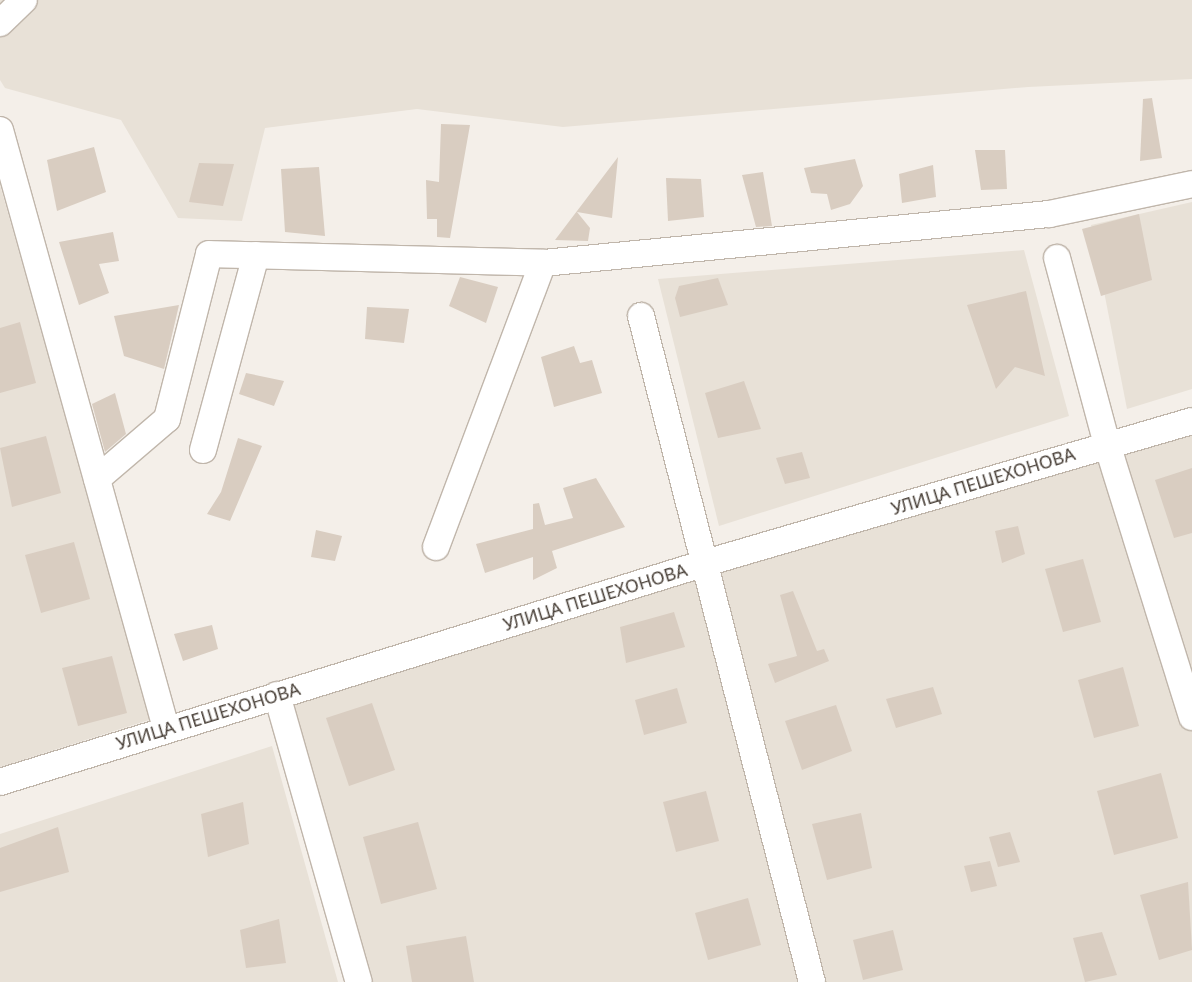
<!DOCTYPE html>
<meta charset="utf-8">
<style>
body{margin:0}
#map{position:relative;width:1192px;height:982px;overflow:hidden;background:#f4efe9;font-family:"Noto Sans",sans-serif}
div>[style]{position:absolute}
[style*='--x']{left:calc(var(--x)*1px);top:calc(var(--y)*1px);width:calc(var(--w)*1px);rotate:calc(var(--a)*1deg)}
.residential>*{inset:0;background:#e8e1d7}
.building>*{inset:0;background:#d9cdc1}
.roads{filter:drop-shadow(1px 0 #c0b6ab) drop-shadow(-1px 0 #c0b6ab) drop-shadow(0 1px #c0b6ab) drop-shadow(0 -1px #c0b6ab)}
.street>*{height:26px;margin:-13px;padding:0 13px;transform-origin:13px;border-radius:13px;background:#fff}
span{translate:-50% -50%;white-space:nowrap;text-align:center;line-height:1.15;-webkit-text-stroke:4.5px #fff;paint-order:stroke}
.street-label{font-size:18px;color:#483f37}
</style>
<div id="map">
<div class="residential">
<i style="clip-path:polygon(0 0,1192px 0,1192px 79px,1028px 87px,563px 127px,417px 109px,265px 128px,242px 221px,178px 218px,121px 120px,5px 88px,0 80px)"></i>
<i style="clip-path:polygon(0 185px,152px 719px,0 767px)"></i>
<i style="clip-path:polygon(1192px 202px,1192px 389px,1127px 409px,1091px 225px)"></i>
<i style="clip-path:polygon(1024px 250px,1069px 416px,719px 526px,658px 279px)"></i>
<i style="clip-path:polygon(1192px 423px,1192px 982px,359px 982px,277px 695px)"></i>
<i style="clip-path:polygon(272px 746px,338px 982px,0 982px,0 834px)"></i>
</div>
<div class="building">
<i style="clip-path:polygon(1152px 98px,1162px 158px,1140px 161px,1143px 99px)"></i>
<i style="clip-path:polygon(441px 124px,470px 125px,450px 238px,437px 237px,437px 219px,427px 219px,426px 180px,439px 182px)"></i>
<i style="clip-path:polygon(94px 147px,106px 192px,57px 211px,47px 160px)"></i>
<i style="clip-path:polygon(975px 150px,1005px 150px,1007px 189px,981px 190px)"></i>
<i style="clip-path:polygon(618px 157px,612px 218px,577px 212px,590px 228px,588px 241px,555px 240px)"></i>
<i style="clip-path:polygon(855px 159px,863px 186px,850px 204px,831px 210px,827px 194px,811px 193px,804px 168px)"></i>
<i style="clip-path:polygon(199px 163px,234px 164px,223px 206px,189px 202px)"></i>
<i style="clip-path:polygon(933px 165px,936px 197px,902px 203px,899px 174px)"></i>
<i style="clip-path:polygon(319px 167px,325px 236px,285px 232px,281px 169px)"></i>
<i style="clip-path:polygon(763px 172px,772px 226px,756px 227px,742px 175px)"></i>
<i style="clip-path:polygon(666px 178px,701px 179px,704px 217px,668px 221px)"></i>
<i style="clip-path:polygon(1139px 214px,1152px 280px,1101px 296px,1082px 229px)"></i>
<i style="clip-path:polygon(113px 232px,119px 261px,99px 264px,109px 293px,79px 305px,59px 242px)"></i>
<i style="clip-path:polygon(460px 277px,498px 287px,486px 323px,449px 306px)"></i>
<i style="clip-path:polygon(718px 278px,728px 305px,680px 317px,675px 298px,679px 286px)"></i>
<i style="clip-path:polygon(1026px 291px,1045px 376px,1015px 367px,996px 389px,967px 305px)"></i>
<i style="clip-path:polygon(179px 305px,164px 369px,124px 356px,114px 316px)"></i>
<i style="clip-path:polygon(367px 307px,409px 309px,404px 343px,365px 339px)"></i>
<i style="clip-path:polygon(20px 322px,36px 383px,0 393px,0 328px)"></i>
<i style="clip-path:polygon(574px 346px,580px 363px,592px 360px,602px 393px,554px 407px,541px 357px)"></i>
<i style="clip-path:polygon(246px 373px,284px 381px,274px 406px,239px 394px)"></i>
<i style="clip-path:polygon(744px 381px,761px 429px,718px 438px,705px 393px)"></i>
<i style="clip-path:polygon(115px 393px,126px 434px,105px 452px,92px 404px)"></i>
<i style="clip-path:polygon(46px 436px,61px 493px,12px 507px,0 448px)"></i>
<i style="clip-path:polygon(238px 438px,262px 446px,230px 521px,207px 514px,221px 492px)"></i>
<i style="clip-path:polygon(802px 452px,810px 478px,785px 484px,776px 458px)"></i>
<i style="clip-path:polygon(1192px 468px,1192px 533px,1174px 538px,1155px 480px)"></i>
<i style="clip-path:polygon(596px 478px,625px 527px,552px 551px,557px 568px,533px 580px,533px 557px,485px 573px,476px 544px,533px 529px,533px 504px,539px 503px,545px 525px,573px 518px,563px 488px)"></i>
<i style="clip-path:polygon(1018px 526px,1025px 554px,1002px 563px,995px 531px)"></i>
<i style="clip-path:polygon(316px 530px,342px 536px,335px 561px,311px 557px)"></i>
<i style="clip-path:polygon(74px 542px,90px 599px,41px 613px,25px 555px)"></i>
<i style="clip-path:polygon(1083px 559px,1101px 622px,1063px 632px,1045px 569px)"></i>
<i style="clip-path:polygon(793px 591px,817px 651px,824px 649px,829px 661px,775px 683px,768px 664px,797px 656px,780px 595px)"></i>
<i style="clip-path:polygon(674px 612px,685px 647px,626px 663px,620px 627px)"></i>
<i style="clip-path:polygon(212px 625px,218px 649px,183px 661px,174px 634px)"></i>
<i style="clip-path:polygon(112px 656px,127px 713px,78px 726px,62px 668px)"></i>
<i style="clip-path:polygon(1123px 667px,1139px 726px,1094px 738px,1078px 680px)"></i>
<i style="clip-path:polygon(933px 687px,942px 714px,896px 728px,886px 699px)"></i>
<i style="clip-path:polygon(677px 688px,687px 723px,644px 735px,635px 700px)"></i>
<i style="clip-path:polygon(372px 703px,395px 770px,349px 786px,326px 718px)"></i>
<i style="clip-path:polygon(836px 705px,852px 751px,802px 770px,785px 721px)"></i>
<i style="clip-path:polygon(1161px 773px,1178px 838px,1114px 855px,1097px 791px)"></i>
<i style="clip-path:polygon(706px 791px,719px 841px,676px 852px,663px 802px)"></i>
<i style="clip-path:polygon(243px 802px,249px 844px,208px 857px,201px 814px)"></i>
<i style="clip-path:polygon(861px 813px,872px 868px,827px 880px,812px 824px)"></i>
<i style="clip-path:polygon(418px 822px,437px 889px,381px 904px,363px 837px)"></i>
<i style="clip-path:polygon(58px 827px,69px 872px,0 892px,0 848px)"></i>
<i style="clip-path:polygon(1010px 832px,1020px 862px,998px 867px,989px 837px)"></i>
<i style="clip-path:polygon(990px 861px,997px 886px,971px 892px,964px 866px)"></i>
<i style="clip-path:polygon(1188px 882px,1192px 950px,1159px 960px,1140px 895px)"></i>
<i style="clip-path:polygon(748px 898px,761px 945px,708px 960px,695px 913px)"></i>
<i style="clip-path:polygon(279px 919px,286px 963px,246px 968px,240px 930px)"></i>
<i style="clip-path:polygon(893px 930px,903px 970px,863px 980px,853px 940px)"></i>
<i style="clip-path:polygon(1102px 932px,1117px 975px,1085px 982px,1073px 938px)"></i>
<i style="clip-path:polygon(466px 936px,474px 982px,412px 982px,406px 946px)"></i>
</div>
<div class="roads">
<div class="street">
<i style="--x:0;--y:23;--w:33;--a:-44"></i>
<i style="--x:0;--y:130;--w:621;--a:74.49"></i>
<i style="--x:1057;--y:258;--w:193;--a:75"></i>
<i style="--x:1107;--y:444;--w:286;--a:72.7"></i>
<i style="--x:641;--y:316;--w:688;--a:75.6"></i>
<i style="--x:203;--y:450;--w:202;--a:-74.8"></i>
<i style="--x:97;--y:479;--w:92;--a:-40.6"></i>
<i style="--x:167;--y:419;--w:170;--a:-75.7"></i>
<i style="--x:209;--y:254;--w:334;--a:1.5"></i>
<i style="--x:543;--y:263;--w:508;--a:-5.53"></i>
<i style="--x:1049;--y:214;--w:146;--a:-11.8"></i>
<i style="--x:436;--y:547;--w:303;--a:-69.4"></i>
<i style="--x:277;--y:695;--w:298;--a:74.1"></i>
<i style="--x:0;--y:782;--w:735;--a:-17.25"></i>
<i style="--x:702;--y:564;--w:510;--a:-16.27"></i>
</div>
</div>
<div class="street-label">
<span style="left:983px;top:481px;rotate:-17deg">УЛИЦА ПЕШЕХОНОВА</span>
<span style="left:595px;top:597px;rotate:-17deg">УЛИЦА ПЕШЕХОНОВА</span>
<span style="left:208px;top:716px;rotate:-17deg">УЛИЦА ПЕШЕХОНОВА</span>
</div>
</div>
